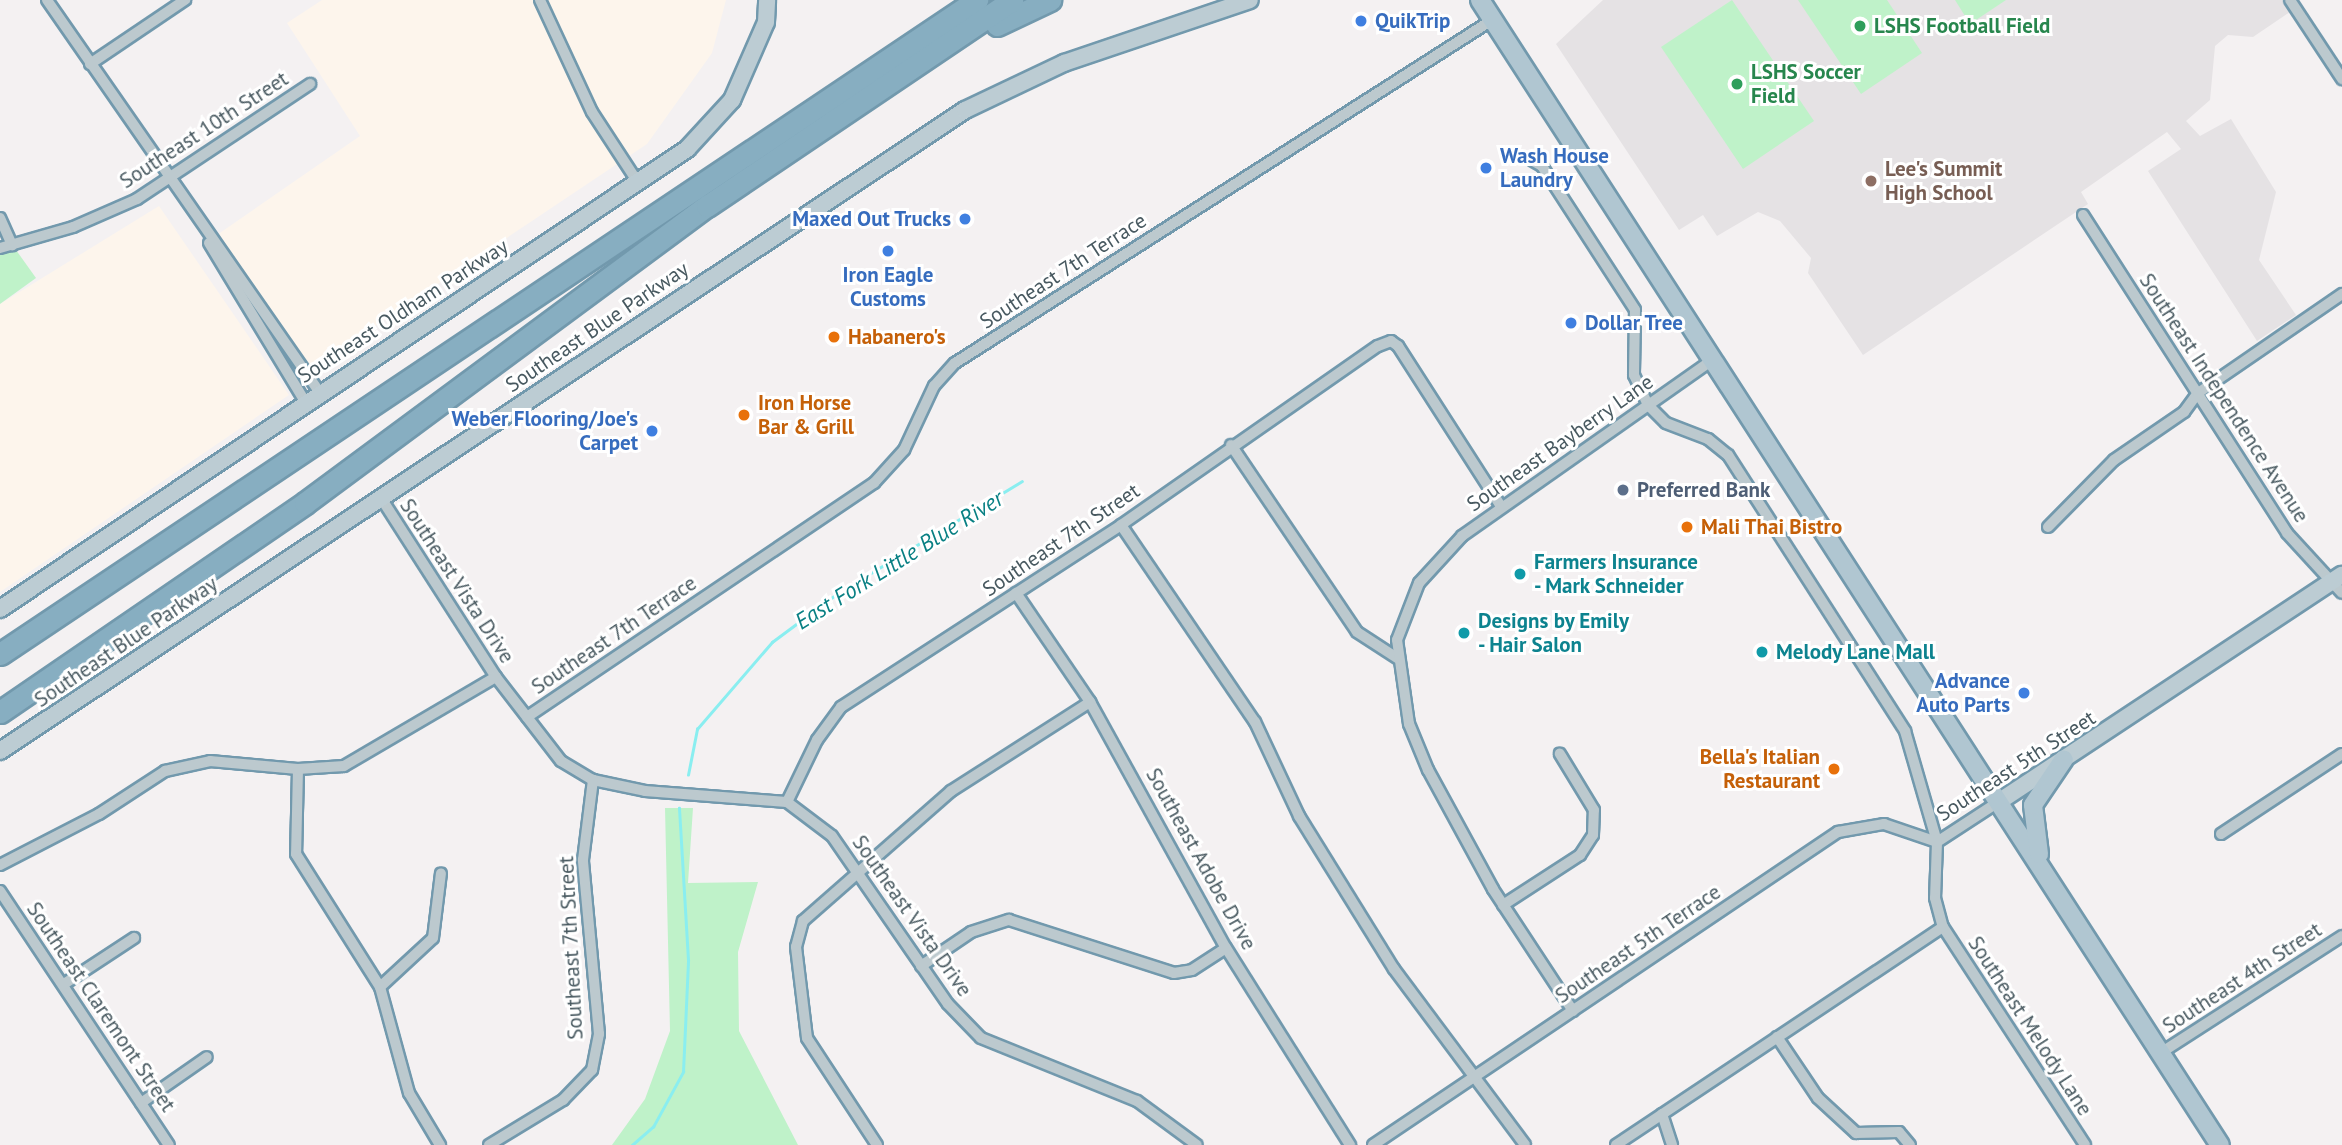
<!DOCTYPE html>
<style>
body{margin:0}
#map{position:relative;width:2342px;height:1145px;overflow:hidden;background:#f4f1f2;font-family:"PT Sans",sans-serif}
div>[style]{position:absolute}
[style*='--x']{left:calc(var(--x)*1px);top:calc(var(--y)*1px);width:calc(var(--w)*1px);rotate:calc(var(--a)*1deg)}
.commercial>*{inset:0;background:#fdf5ec}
.education>*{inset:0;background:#e5e2e4}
.green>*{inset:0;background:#bff2c9}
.stream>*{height:2.5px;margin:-1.25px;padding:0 1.25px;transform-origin:1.25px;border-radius:1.25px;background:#8aeef0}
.roads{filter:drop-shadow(2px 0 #7299ad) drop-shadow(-2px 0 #7299ad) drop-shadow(0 2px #7299ad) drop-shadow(0 -2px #7299ad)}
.street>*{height:10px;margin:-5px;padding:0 5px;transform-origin:5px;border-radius:5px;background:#bcc9ce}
.secondary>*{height:16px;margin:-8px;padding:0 8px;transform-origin:8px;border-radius:8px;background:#bcccd3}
.primary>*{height:18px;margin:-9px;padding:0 9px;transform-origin:9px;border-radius:9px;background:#b0c6d1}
.highway>*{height:21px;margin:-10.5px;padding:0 10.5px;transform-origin:10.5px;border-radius:10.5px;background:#87aec1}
.dots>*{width:19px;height:19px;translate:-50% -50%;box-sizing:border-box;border:4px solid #fff;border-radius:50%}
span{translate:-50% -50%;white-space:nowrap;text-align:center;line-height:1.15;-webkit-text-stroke:6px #fff;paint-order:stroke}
.shop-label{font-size:21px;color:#366cbe;font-weight:700}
.left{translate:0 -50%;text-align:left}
.right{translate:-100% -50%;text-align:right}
.leisure-label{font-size:21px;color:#27864d;font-weight:700}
.street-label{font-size:21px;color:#485960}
.education-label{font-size:21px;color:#785e54;font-weight:700}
.food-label{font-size:21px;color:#c56008;font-weight:700}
.service-label{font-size:21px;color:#4e5e75;font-weight:700}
.culture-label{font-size:21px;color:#0d838f;font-weight:700}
.water-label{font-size:23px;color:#098084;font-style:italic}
</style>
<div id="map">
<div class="commercial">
<i style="clip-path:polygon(322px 0,726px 0,712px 53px,647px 144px,311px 369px,214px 237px,360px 136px,287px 23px)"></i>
<i style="clip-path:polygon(159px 206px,289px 395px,0 592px,0 304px)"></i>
</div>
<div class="education">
<i style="clip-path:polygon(1603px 0,2282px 0,2290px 12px,2253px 37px,2228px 35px,2215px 46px,2210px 100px,2186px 121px,2200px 136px,2231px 119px,2276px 192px,2259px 260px,2296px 315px,2257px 341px,2148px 171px,2181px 149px,2167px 132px,2081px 192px,2088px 204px,1863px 355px,1808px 273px,1811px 258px,1780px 221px,1758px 212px,1717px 236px,1703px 215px,1679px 230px,1556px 44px)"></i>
</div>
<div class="green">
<i style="clip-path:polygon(1732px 0,1814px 121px,1743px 169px,1661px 47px)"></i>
<i style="clip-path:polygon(1798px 0,1887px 0,1922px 53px,1861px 94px)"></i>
<i style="clip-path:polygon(1955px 0,2006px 0,1970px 24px)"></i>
<i style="clip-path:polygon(16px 250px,36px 278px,0 304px,0 255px)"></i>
<i style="clip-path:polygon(665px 808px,693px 808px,688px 883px,758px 882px,738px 952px,739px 1031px,798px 1145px,612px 1145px,645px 1099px,670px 1031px)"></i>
</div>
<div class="stream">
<i style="--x:688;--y:775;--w:47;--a:-78.9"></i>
<i style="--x:697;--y:729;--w:115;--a:-49.2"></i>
<i style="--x:772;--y:642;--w:82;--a:-36.6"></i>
<i style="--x:838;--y:593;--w:215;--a:-31.3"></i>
<i style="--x:632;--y:1145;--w:28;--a:-41"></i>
<i style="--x:653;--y:1127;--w:63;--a:-61.4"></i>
<i style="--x:683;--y:1072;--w:112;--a:-87.4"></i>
<i style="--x:688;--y:960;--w:152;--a:-93.4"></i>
</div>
<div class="roads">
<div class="street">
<i style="--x:47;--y:0;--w:475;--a:55.2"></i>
<i style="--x:540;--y:0;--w:123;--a:65.1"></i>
<i style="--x:592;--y:112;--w:86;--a:56.9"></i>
<i style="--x:2290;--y:0;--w:95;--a:56.6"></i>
<i style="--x:90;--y:64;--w:115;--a:-34"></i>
<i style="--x:1533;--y:161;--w:10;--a:29"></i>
<i style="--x:1542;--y:166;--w:171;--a:57.1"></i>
<i style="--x:1635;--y:310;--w:65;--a:90.9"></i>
<i style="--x:1634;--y:375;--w:33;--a:65"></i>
<i style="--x:1648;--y:405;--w:25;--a:45"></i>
<i style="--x:1666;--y:423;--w:45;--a:20.9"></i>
<i style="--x:1708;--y:439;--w:26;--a:39"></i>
<i style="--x:1728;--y:455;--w:328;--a:57.3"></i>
<i style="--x:1905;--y:731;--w:116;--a:73.9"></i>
<i style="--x:1937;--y:842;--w:56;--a:92"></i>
<i style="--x:1935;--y:898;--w:30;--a:75"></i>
<i style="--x:1943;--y:927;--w:260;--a:56.9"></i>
<i style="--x:2083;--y:215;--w:378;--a:57.3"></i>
<i style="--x:2287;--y:533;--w:81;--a:47.5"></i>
<i style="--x:0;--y:218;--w:30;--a:66"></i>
<i style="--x:209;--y:243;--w:184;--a:58.8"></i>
<i style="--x:0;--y:248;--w:76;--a:-16"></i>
<i style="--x:73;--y:227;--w:70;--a:-23.6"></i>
<i style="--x:137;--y:199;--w:208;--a:-33.6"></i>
<i style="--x:1231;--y:445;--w:225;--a:56"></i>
<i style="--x:1357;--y:632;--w:48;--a:33"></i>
<i style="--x:381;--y:498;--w:213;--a:57.3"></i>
<i style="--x:496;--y:677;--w:106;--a:52.3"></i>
<i style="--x:561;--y:761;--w:37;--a:31"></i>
<i style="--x:593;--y:780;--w:53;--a:11.9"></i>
<i style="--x:645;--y:791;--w:142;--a:4.4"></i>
<i style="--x:787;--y:802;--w:56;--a:37.1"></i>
<i style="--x:832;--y:836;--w:204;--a:55.4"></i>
<i style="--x:948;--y:1004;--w:47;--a:45.9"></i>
<i style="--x:981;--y:1038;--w:168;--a:22"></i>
<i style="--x:1137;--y:1101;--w:74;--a:36.3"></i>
<i style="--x:1121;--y:525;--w:238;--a:55.8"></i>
<i style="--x:1255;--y:722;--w:104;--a:64.9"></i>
<i style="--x:1299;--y:816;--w:180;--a:58.2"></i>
<i style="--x:1394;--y:969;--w:219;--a:53.3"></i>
<i style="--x:2048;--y:527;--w:94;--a:-45.4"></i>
<i style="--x:2114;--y:460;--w:85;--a:-34.4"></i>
<i style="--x:2184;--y:412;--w:24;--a:-54"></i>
<i style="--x:2198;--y:393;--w:175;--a:-34.5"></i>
<i style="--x:1016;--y:593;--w:132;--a:55.8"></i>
<i style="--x:1090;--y:702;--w:281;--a:61.1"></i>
<i style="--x:1226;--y:948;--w:233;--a:57.8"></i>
<i style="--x:527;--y:717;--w:419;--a:-34"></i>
<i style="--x:874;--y:483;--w:45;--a:-47.7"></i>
<i style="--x:904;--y:450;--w:71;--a:-64.9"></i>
<i style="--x:934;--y:386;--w:31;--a:-48"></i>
<i style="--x:955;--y:363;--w:637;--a:-32.57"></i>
<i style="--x:298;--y:769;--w:85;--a:91.3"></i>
<i style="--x:296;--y:854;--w:157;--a:57.7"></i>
<i style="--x:380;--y:987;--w:110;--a:74.7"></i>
<i style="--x:409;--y:1093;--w:61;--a:59.2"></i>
<i style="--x:787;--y:802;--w:69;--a:-64.2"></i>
<i style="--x:817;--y:740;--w:41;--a:-54"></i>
<i style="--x:841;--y:707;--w:334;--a:-33"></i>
<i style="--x:1121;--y:525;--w:313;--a:-34.9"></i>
<i style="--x:1378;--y:346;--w:14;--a:-21"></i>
<i style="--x:1391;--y:341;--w:9;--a:36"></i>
<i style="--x:1398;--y:346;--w:189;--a:57.3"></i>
<i style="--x:2221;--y:834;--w:145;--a:-33.5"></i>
<i style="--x:1937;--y:842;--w:75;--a:-33.1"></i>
<i style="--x:0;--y:865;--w:111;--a:-27.3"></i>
<i style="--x:99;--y:814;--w:79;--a:-33.1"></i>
<i style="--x:165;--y:771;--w:46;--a:-12.5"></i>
<i style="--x:210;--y:761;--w:88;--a:5.2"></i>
<i style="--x:298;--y:769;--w:46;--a:-3.7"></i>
<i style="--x:344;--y:766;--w:176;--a:-30.4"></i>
<i style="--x:0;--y:891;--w:305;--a:56.4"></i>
<i style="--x:1503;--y:905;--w:92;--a:-33"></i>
<i style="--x:1580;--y:855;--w:24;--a:-57"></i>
<i style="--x:1593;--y:835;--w:25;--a:-88"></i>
<i style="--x:1594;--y:810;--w:66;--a:-121.3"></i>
<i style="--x:921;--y:966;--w:60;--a:-34.2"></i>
<i style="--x:971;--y:932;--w:40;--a:-18"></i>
<i style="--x:1009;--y:920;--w:173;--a:17.8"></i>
<i style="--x:1174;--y:973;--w:18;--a:-9"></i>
<i style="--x:1192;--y:970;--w:40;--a:-32.9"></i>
<i style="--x:64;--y:984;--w:84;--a:-33.3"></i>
<i style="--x:380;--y:987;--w:72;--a:-42.8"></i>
<i style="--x:433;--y:938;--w:65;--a:-83"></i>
<i style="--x:1573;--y:1011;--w:146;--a:-123.3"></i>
<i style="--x:1493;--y:889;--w:136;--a:-118.6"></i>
<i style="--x:1428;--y:770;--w:50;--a:-112.4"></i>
<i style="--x:1409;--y:724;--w:85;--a:-98.1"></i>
<i style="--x:1397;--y:640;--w:61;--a:-68.9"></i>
<i style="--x:1419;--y:583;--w:64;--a:-47.5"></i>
<i style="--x:1462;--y:536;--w:306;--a:-35.1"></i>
<i style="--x:1777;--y:1037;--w:73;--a:56.1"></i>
<i style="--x:1818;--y:1098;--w:52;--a:42.6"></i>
<i style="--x:1856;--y:1133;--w:43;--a:-1.3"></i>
<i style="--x:1899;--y:1132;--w:17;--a:50"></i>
<i style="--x:2162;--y:1052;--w:214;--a:-32.8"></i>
<i style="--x:141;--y:1103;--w:80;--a:-34.9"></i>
<i style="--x:1662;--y:1114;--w:33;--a:72"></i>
<i style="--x:489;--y:1145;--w:87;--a:-31.3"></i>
<i style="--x:563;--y:1100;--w:42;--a:-46"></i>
<i style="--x:592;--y:1070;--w:37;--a:-79"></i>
<i style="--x:599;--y:1034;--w:175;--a:-95.3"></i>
<i style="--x:583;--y:860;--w:81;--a:-82.9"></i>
<i style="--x:877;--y:1145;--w:128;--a:-123.2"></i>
<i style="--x:807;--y:1038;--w:92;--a:-96.9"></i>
<i style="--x:796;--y:947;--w:27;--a:-75"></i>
<i style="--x:803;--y:921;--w:197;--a:-41.3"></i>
<i style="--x:951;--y:791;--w:165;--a:-32.6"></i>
<i style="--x:1373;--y:1145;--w:561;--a:-33.95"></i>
<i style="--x:1838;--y:832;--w:47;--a:-9.9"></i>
<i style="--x:1884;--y:824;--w:56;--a:18.8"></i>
<i style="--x:1616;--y:1145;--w:393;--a:-33.7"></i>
</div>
<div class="secondary">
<i style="--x:0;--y:609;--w:827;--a:-33.81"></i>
<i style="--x:687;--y:149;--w:67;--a:-47.4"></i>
<i style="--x:732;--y:100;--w:85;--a:-66.4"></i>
<i style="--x:766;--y:22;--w:22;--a:-87"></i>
<i style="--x:0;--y:751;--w:1158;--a:-33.59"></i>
<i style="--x:965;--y:110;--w:110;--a:-25.4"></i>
<i style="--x:1064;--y:63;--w:196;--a:-18.7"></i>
<i style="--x:2000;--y:801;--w:410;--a:-33.5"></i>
</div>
<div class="primary">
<i style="--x:1480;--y:0;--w:1363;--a:57.13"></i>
<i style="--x:2039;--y:854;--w:49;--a:-97"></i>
<i style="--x:2033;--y:805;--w:55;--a:-56"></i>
</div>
<div class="highway">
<i style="--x:997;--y:25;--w:59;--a:-25.3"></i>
<i style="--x:0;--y:654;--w:1176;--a:-33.8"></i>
<i style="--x:0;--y:712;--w:370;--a:-34.4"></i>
<i style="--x:305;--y:503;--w:500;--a:-36.5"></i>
<i style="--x:707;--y:206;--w:368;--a:-34"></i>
</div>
</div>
<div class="dots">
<i style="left:1361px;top:21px;background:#3f7fe0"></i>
<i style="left:1860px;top:26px;background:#2e9e5b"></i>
<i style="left:1737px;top:84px;background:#2e9e5b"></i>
<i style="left:1486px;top:168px;background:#3f7fe0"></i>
<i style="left:1871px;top:181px;background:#8d6e63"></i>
<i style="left:965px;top:219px;background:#3f7fe0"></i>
<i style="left:888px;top:251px;background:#3f7fe0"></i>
<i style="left:1571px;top:323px;background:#3f7fe0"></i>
<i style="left:834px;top:337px;background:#e8710a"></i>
<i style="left:744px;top:415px;background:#e8710a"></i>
<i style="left:652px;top:431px;background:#3f7fe0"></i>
<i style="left:1623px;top:490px;background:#5c6f8a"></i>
<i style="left:1687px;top:527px;background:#e8710a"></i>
<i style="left:1520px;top:574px;background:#0f9aa8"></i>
<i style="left:1464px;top:633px;background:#0f9aa8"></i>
<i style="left:1762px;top:652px;background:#0f9aa8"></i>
<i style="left:2024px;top:693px;background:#3f7fe0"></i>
<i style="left:1834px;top:769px;background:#e8710a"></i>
</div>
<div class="shop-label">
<span class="left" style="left:1375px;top:21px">QuikTrip</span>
<span class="left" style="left:1500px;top:168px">Wash House<br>Laundry</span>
<span class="right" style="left:951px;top:219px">Maxed Out Trucks</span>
<span style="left:888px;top:287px">Iron Eagle<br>Customs</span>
<span class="left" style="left:1585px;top:323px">Dollar Tree</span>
<span class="right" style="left:638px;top:431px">Weber Flooring/Joe's<br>Carpet</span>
<span class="right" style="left:2010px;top:693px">Advance<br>Auto Parts</span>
</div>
<div class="leisure-label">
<span class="left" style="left:1874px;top:26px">LSHS Football Field</span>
<span class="left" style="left:1751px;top:84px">LSHS Soccer<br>Field</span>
</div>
<div class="street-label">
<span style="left:204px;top:130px;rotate:-33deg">Southeast 10th Street</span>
<span style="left:1063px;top:271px;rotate:-33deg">Southeast 7th Terrace</span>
<span style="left:403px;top:311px;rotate:-33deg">Southeast Oldham Parkway</span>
<span style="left:597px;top:327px;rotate:-34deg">Southeast Blue Parkway</span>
<span style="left:2224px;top:398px;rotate:57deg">Southeast Independence Avenue</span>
<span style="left:1560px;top:443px;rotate:-35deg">Southeast Bayberry Lane</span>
<span style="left:1061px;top:540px;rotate:-34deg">Southeast 7th Street</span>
<span style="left:457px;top:581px;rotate:57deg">Southeast Vista Drive</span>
<span style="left:614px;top:635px;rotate:-34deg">Southeast 7th Terrace</span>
<span style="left:126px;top:642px;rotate:-34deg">Southeast Blue Parkway</span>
<span style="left:2016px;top:766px;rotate:-33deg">Southeast 5th Street</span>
<span style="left:1201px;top:859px;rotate:61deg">Southeast Adobe Drive</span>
<span style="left:912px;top:916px;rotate:55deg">Southeast Vista Drive</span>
<span style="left:1638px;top:944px;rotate:-34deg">Southeast 5th Terrace</span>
<span style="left:571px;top:948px;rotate:-93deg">Southeast 7th Street</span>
<span style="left:2242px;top:978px;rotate:-33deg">Southeast 4th Street</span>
<span style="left:101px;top:1007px;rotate:56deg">Southeast Claremont Street</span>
<span style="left:2030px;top:1026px;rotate:57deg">Southeast Melody Lane</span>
</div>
<div class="education-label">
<span class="left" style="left:1885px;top:181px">Lee's Summit<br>High School</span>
</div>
<div class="food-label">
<span class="left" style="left:848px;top:337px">Habanero's</span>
<span class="left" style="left:758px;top:415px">Iron Horse<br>Bar &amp; Grill</span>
<span class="left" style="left:1701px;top:527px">Mali Thai Bistro</span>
<span class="right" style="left:1820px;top:769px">Bella's Italian<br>Restaurant</span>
</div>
<div class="service-label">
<span class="left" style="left:1637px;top:490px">Preferred Bank</span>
</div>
<div class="culture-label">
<span class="left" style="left:1534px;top:574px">Farmers Insurance<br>- Mark Schneider</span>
<span class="left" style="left:1478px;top:633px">Designs by Emily<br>- Hair Salon</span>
<span class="left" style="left:1776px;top:652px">Melody Lane Mall</span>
</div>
<div class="water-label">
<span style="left:899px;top:560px;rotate:-32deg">East Fork Little Blue River</span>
</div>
</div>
